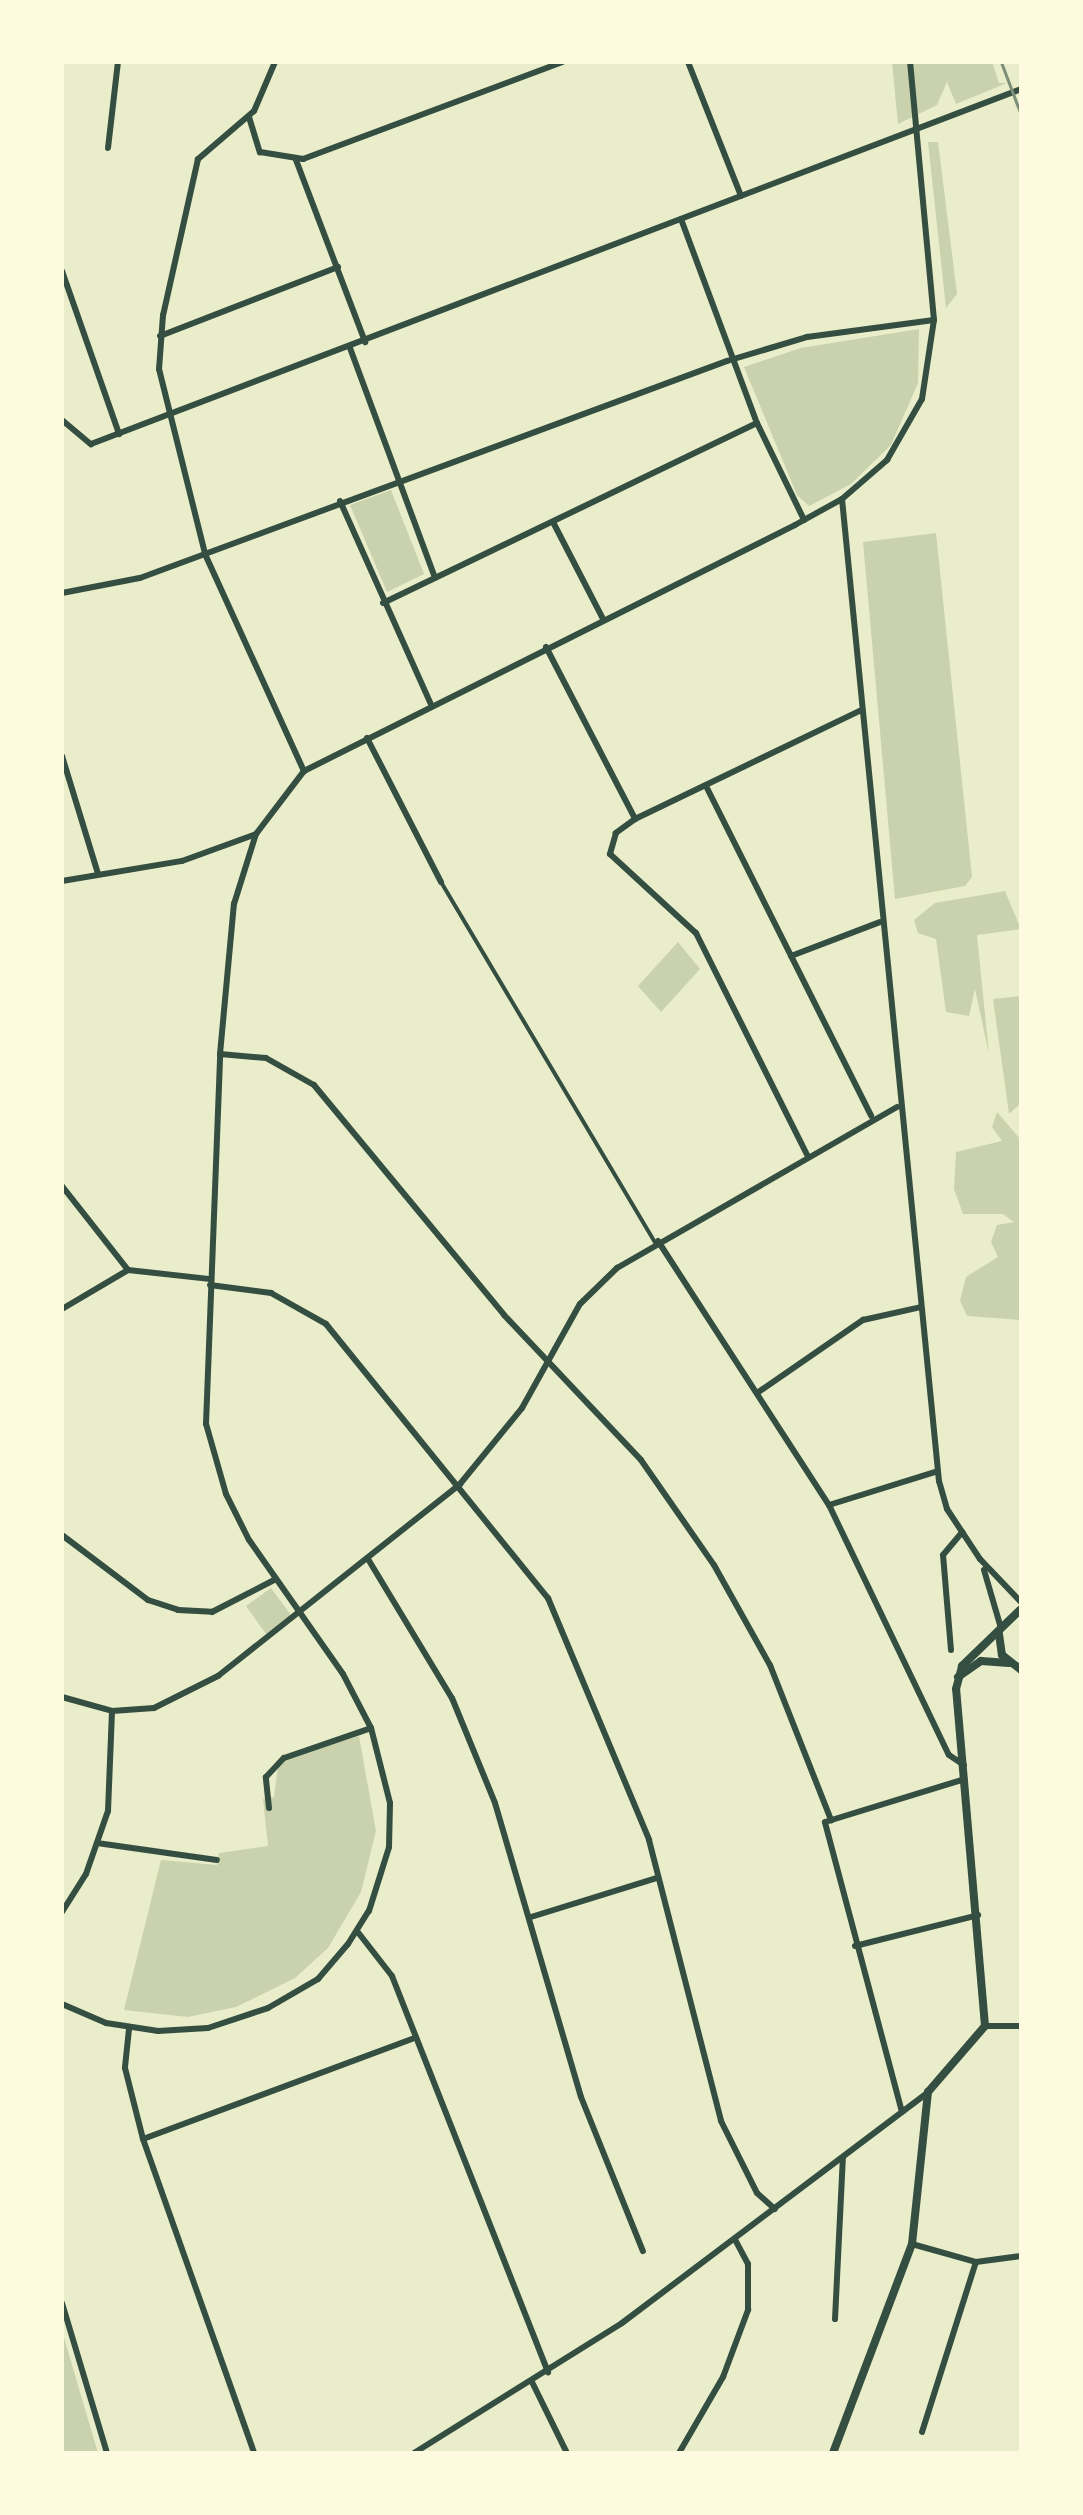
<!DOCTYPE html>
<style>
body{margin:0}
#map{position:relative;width:1083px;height:2515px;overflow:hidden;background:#e9edc9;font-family:Roboto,sans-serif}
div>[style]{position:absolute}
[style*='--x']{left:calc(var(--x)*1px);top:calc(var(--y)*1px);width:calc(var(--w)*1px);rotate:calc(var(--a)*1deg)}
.green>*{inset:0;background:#cad2ad}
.pedestrian>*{height:4px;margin:-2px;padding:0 2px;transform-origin:2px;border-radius:2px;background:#344e41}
.minor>*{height:6px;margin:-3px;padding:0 3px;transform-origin:3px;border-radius:3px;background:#344e41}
.secondary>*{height:8px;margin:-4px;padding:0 4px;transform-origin:4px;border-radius:4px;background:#344e41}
.rail>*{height:3px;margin:-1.5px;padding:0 1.5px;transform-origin:1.5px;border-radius:1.5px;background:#7c8e77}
span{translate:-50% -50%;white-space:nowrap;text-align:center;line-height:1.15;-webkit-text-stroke:7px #fefae0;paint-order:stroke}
.frame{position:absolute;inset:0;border:64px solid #fefae0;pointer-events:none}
</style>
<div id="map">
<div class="green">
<i style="clip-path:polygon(892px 62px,992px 62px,999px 83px,1007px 83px,956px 104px,947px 82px,937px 105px,898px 124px)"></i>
<i style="clip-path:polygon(928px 142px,938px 142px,957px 294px,946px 308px)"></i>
<i style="clip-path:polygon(919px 329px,918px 383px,891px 445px,851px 484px,809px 506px,797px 495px,744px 367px,801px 348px)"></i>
<i style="clip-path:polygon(391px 490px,424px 574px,387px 592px,350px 505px)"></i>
<i style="clip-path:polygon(936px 533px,972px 877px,965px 886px,895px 899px,863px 542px)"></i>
<i style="clip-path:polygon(1005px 891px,1021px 929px,977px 935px,989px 1054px,975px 989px,969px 1016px,946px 1012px,936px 939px,918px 933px,914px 920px,935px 903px)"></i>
<i style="clip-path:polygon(678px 942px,700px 969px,661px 1012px,638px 986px)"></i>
<i style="clip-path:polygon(1021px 996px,1021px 1103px,1009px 1114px,993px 999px)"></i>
<i style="clip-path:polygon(997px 1112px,1021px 1140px,1021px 1320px,967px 1316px,960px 1301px,966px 1277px,998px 1257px,991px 1242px,997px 1225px,1014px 1222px,1003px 1214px,963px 1214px,954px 1189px,956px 1152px,1002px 1141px,992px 1127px)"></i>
<i style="clip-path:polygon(271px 1588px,291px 1615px,266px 1634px,246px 1606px)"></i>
<i style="clip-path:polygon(359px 1736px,376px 1831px,361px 1892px,328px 1948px,295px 1978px,236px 2007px,188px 2017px,124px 2010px,161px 1860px,217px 1865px,219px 1853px,268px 1846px,263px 1799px,274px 1797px,278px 1767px,286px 1758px)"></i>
<i style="clip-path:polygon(62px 2331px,98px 2453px,62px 2453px)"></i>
</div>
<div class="pedestrian">
<i style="--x:441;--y:882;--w:419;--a:59.3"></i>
</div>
<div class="minor">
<i style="--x:275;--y:62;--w:53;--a:113.2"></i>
<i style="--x:254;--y:111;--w:74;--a:139.4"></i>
<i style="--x:198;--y:159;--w:160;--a:102.6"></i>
<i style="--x:163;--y:315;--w:54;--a:94.2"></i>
<i style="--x:159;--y:369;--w:191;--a:76"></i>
<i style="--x:205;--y:554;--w:239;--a:65.5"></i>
<i style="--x:688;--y:62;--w:144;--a:68.4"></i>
<i style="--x:249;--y:117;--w:37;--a:73"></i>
<i style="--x:260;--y:152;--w:44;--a:9.2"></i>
<i style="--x:303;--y:159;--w:277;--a:-20.5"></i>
<i style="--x:108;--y:148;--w:87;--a:-83.4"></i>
<i style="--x:296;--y:160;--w:195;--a:69.2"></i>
<i style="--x:681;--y:219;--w:218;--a:69.6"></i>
<i style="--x:757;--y:423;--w:108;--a:64.1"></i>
<i style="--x:62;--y:271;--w:173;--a:70.7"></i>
<i style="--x:160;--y:336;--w:191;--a:-21.2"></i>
<i style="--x:350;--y:348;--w:245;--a:69.7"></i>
<i style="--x:62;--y:420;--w:38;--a:40"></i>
<i style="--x:91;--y:444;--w:995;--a:-20.89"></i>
<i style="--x:842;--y:499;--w:987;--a:84.36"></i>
<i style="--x:939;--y:1481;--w:29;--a:74"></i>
<i style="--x:947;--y:1509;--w:60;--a:56.6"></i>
<i style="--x:980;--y:1559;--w:59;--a:46.4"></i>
<i style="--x:340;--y:501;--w:222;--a:65.9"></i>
<i style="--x:553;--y:522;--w:109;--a:62.7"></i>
<i style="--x:62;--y:593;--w:79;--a:-10.9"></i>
<i style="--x:140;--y:578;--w:626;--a:-20.29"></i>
<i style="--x:727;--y:361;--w:84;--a:-16.7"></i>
<i style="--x:807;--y:337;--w:128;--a:-7.6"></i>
<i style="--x:383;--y:603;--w:415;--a:-25.7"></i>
<i style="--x:546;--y:647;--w:194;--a:62.6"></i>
<i style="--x:635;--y:819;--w:24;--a:144"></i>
<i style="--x:616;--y:833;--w:22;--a:106"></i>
<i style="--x:610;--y:854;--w:117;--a:42.6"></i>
<i style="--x:696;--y:933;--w:248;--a:63.4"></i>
<i style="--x:367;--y:738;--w:162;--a:62.8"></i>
<i style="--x:62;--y:756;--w:123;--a:73"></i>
<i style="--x:706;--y:786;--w:369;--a:63.4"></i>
<i style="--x:635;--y:819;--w:251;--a:-25.7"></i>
<i style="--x:62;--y:881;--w:122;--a:-9.5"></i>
<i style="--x:182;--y:861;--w:79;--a:-20"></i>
<i style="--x:791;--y:956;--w:95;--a:-20.9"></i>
<i style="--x:220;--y:1054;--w:46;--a:5"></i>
<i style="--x:266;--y:1058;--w:55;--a:29.4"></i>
<i style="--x:314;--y:1085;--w:298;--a:50.4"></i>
<i style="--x:504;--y:1315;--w:199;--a:46.6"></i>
<i style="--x:641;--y:1460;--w:128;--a:55.2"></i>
<i style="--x:714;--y:1565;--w:115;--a:60.8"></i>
<i style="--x:770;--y:1665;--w:167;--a:68.5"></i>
<i style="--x:62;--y:1186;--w:107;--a:51.8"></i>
<i style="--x:128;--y:1270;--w:81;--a:6.3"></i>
<i style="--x:658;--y:1241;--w:315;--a:57.1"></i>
<i style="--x:829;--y:1505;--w:277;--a:64.4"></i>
<i style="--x:949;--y:1755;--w:18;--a:34"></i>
<i style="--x:210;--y:1285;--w:62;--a:7.5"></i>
<i style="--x:271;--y:1293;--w:63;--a:29.4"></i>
<i style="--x:326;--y:1324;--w:353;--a:51"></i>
<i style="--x:548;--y:1598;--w:262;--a:67.3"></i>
<i style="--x:649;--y:1840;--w:290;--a:75.6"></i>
<i style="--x:721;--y:2121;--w:80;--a:63.4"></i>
<i style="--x:757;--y:2193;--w:24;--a:42"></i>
<i style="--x:62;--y:1309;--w:77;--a:-30.6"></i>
<i style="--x:757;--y:1393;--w:129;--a:-34.6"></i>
<i style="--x:863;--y:1320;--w:59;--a:-12.6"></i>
<i style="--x:829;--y:1505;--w:114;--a:-17.3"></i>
<i style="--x:62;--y:1535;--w:108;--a:37.1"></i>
<i style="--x:148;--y:1600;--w:32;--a:18"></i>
<i style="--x:178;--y:1610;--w:34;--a:3"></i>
<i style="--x:212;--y:1612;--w:72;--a:-27.3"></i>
<i style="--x:368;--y:1559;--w:162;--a:58.9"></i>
<i style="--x:452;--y:1698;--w:113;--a:67.7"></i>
<i style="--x:495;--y:1803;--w:306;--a:73.7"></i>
<i style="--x:581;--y:2097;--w:166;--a:68.1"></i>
<i style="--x:984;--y:1570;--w:60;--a:73.7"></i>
<i style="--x:951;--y:1650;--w:95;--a:-94.8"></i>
<i style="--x:943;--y:1555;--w:30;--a:-50"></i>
<i style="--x:62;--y:1697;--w:52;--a:15.6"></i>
<i style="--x:112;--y:1711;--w:42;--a:-4.1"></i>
<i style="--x:154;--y:1708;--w:72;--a:-26.6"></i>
<i style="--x:218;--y:1676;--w:309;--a:-38.4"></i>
<i style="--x:460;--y:1484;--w:98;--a:-50.8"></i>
<i style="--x:522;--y:1408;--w:119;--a:-60.9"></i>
<i style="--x:580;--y:1304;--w:52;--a:-44.2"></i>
<i style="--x:617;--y:1268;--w:323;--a:-29.9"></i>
<i style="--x:269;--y:1808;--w:31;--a:-96"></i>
<i style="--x:266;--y:1777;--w:26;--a:-47"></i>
<i style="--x:284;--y:1758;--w:92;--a:-19"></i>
<i style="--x:97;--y:1843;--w:121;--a:8.1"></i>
<i style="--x:62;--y:1912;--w:45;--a:-57.7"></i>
<i style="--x:86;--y:1874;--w:67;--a:-70.8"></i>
<i style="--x:108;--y:1811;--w:100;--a:-87.7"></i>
<i style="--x:531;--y:1917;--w:132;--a:-17.2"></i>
<i style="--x:357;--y:1931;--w:57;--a:52.1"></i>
<i style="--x:392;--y:1976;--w:426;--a:68.5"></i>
<i style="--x:855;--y:1946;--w:127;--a:-14.1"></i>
<i style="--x:62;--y:2004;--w:48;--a:23.4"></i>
<i style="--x:106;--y:2023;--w:53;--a:8.7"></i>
<i style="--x:158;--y:2031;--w:50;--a:-3.4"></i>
<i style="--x:208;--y:2028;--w:63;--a:-18.4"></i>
<i style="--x:268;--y:2008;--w:58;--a:-30.1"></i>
<i style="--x:318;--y:1979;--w:46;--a:-49.4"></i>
<i style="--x:348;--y:1944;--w:39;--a:-58"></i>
<i style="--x:369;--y:1911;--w:67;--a:-72.6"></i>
<i style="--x:389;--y:1847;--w:44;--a:-88.7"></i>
<i style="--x:390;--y:1803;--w:77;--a:-104.2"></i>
<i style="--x:371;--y:1728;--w:61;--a:-117.4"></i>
<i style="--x:343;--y:1674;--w:164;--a:-125"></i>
<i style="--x:249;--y:1540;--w:51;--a:-116.6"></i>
<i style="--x:226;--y:1494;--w:73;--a:-105.9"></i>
<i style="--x:206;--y:1424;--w:370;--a:-87.8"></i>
<i style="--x:220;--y:1054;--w:151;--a:-84.7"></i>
<i style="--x:234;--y:904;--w:73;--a:-72.6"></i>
<i style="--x:256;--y:834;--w:79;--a:-52.7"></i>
<i style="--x:304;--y:771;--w:549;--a:-26.61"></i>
<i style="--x:795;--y:525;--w:54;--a:-29"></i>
<i style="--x:842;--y:499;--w:60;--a:-40.9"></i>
<i style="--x:887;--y:460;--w:70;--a:-60.2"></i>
<i style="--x:922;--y:399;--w:80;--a:-81.4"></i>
<i style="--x:934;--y:320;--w:259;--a:-95.3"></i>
<i style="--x:985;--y:2026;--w:36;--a:0"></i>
<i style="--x:129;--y:2029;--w:39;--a:96"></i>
<i style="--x:125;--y:2068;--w:73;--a:75.8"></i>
<i style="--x:143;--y:2139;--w:333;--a:70.5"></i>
<i style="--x:902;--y:2112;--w:300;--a:-104.9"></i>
<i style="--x:825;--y:1822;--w:146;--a:-17.1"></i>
<i style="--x:143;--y:2139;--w:289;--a:-20.4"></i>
<i style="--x:912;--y:2244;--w:66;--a:15.7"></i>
<i style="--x:976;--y:2262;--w:45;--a:-7.6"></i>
<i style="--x:62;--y:2303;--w:157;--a:73.3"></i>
<i style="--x:835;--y:2319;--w:161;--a:-87.2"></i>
<i style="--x:532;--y:2382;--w:79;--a:63.8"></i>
<i style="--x:922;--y:2432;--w:178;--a:-72.4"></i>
<i style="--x:414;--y:2453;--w:245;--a:-32"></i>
<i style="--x:622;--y:2323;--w:383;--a:-37"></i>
<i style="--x:679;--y:2453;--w:88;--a:-59.9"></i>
<i style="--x:723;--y:2377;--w:72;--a:-69.5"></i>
<i style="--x:748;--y:2310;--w:46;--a:-90"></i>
<i style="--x:748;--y:2264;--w:27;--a:-118"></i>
</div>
<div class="secondary">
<i style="--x:999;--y:1634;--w:21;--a:82"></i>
<i style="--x:1002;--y:1655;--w:24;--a:38"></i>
<i style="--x:958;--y:1677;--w:28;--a:-35"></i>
<i style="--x:981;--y:1661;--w:28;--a:4"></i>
<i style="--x:833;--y:2453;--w:223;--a:-69.3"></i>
<i style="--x:912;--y:2244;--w:153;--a:-84"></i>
<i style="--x:928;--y:2092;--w:87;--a:-49.2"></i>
<i style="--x:985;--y:2026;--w:338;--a:-94.9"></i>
<i style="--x:956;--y:1689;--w:24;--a:-75"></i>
<i style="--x:962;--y:1666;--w:82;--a:-44"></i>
</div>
<div class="rail">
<i style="--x:1001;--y:62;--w:57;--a:69.3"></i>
</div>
<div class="frame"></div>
</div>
